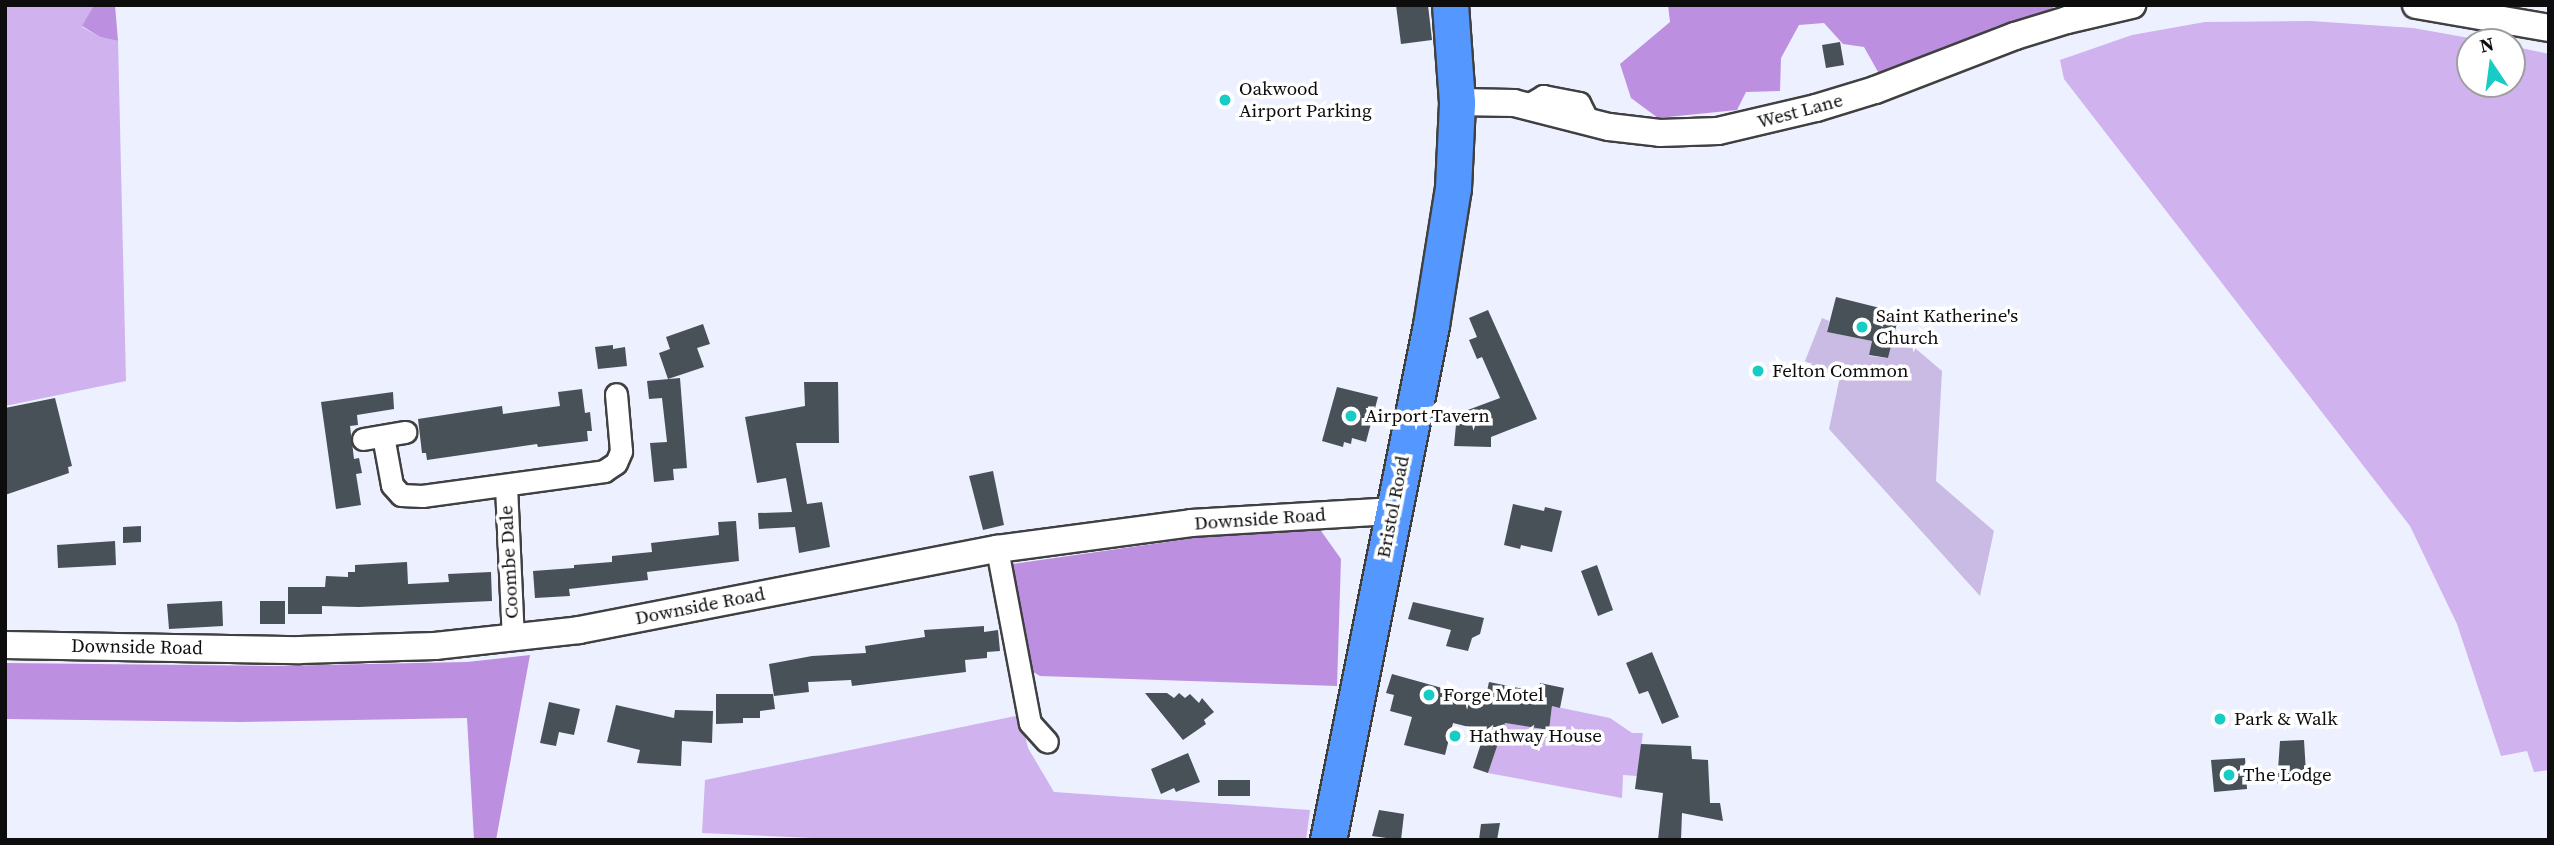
<!DOCTYPE html>
<style>
body{margin:0}
#map{position:relative;width:2554px;height:845px;overflow:hidden;background:#edf0ff;font-family:"Source Serif 4",serif}
div>[style]{position:absolute}
[style*='--x']{left:calc(var(--x)*1px);top:calc(var(--y)*1px);width:calc(var(--w)*1px);rotate:calc(var(--a)*1deg)}
.green>*{inset:0;background:#cfb2ee}
.forest>*{inset:0;background:#bd8fe0}
.cemetery>*{inset:0;background:#c9bbe4}
.building>*{inset:0;background:#485157}
.roads{filter:drop-shadow(2px 0 #404040) drop-shadow(-2px 0 #404040) drop-shadow(0 2px #404040) drop-shadow(0 -2px #404040)}
.minor>*{height:21px;margin:-10.5px;padding:0 10.5px;transform-origin:10.5px;border-radius:10.5px;background:#fff}
.tertiary>*{height:26px;margin:-13px;padding:0 13px;transform-origin:13px;border-radius:13px;background:#fff}
.trunk>*{height:35px;margin:-17.5px;padding:0 17.5px;transform-origin:17.5px;border-radius:17.5px;background:#5497ff}
.dots>*{width:19px;height:19px;translate:-50% -50%;box-sizing:border-box;border:4px solid #fff;border-radius:50%}
span{translate:-50% -50%;white-space:nowrap;text-align:center;line-height:1.15;-webkit-text-stroke:7px #fff;paint-order:stroke}
.poi-label{font-size:19px;color:#0d0d0d}
.left{translate:0 -50%;text-align:left}
.street-label{font-size:19px;color:#0d0d0d}
.frame{position:absolute;inset:0;border:7px solid #0d0d0d;pointer-events:none}
.north{position:absolute;left:2456px;top:28px;width:70px;height:70px;box-sizing:border-box;background:#fff;border:2px solid #9e9e9e;border-radius:50%;rotate:347deg;font-size:19px;font-weight:700;line-height:28px;text-align:center;color:#0d0d0d}
.north::after{content:'';display:block;margin:auto;width:24px;height:32px;background:#16ccc4;clip-path:polygon(50% 0,100% 100%,50% 72%,0 100%)}
</style>
<div id="map">
<div class="green">
<i style="clip-path:polygon(5px 5px,94px 5px,82px 27px,100px 37px,118px 41px,126px 381px,5px 406px)"></i>
<i style="clip-path:polygon(2311px 21px,2413px 28px,2492px 42px,2470px 42px,2470px 84px,2512px 84px,2512px 46px,2549px 54px,2549px 770px,2534px 772px,2527px 751px,2501px 756px,2457px 624px,2410px 526px,2064px 79px,2060px 60px,2132px 35px,2205px 22px)"></i>
<i style="clip-path:polygon(1552px 706px,1610px 718px,1632px 733px,1643px 733px,1637px 776px,1623px 775px,1622px 798px,1488px 773px,1505px 723px,1549px 730px)"></i>
<i style="clip-path:polygon(1020px 715px,1028px 748px,1054px 792px,1310px 810px,1306px 840px,857px 840px,702px 833px,705px 780px)"></i>
</div>
<div class="forest">
<i style="clip-path:polygon(94px 5px,115px 5px,118px 41px,100px 37px,82px 26px)"></i>
<i style="clip-path:polygon(1668px 5px,2056px 5px,2046px 14px,1997px 26px,1882px 79px,1864px 47px,1843px 44px,1824px 23px,1799px 25px,1781px 58px,1780px 91px,1746px 92px,1737px 110px,1658px 118px,1631px 98px,1620px 64px,1670px 22px)"></i>
<i style="clip-path:polygon(1314px 521px,1341px 559px,1337px 686px,1040px 676px,1025px 667px,1012px 564px)"></i>
<i style="clip-path:polygon(530px 655px,496px 840px,474px 840px,467px 718px,240px 722px,5px 719px,5px 663px,271px 666px,467px 662px)"></i>
</div>
<div class="cemetery">
<i style="clip-path:polygon(1822px 318px,1829px 321px,1827px 332px,1872px 341px,1869px 356px,1888px 358px,1895px 331px,1942px 371px,1936px 481px,1994px 531px,1980px 596px,1829px 429px,1839px 381px,1805px 361px)"></i>
</div>
<div class="building">
<i style="clip-path:polygon(1396px 5px,1428px 5px,1432px 40px,1401px 44px)"></i>
<i style="clip-path:polygon(1840px 42px,1844px 65px,1826px 68px,1822px 45px)"></i>
<i style="clip-path:polygon(1836px 297px,1880px 308px,1877px 320px,1897px 323px,1888px 358px,1869px 355px,1872px 341px,1827px 332px)"></i>
<i style="clip-path:polygon(1488px 310px,1537px 419px,1491px 437px,1491px 447px,1454px 446px,1457px 414px,1500px 398px,1482px 357px,1477px 359px,1469px 340px,1477px 337px,1469px 318px)"></i>
<i style="clip-path:polygon(703px 324px,710px 344px,697px 348px,704px 367px,668px 379px,659px 353px,670px 349px,666px 337px)"></i>
<i style="clip-path:polygon(613px 345px,613px 349px,625px 347px,627px 366px,598px 369px,595px 347px)"></i>
<i style="clip-path:polygon(680px 378px,687px 468px,673px 469px,674px 480px,654px 482px,650px 443px,667px 442px,662px 398px,649px 399px,647px 381px)"></i>
<i style="clip-path:polygon(804px 382px,838px 382px,839px 443px,796px 443px,807px 504px,822px 502px,830px 547px,799px 553px,795px 527px,759px 529px,758px 513px,792px 512px,786px 478px,757px 483px,745px 417px,805px 406px)"></i>
<i style="clip-path:polygon(1337px 387px,1378px 397px,1366px 442px,1352px 438px,1351px 444px,1344px 442px,1343px 447px,1322px 441px)"></i>
<i style="clip-path:polygon(582px 389px,585px 413px,590px 412px,592px 431px,587px 431px,588px 441px,538px 447px,537px 444px,427px 460px,426px 453px,422px 453px,418px 419px,502px 406px,503px 414px,560px 406px,558px 392px)"></i>
<i style="clip-path:polygon(393px 392px,394px 409px,357px 415px,358px 425px,350px 426px,354px 459px,359px 458px,362px 473px,356px 474px,361px 505px,336px 509px,321px 402px)"></i>
<i style="clip-path:polygon(55px 398px,72px 466px,68px 467px,69px 473px,5px 495px,5px 408px)"></i>
<i style="clip-path:polygon(993px 471px,1004px 525px,983px 530px,969px 476px)"></i>
<i style="clip-path:polygon(1513px 504px,1544px 511px,1545px 507px,1562px 511px,1552px 552px,1521px 545px,1520px 549px,1504px 545px)"></i>
<i style="clip-path:polygon(736px 521px,739px 561px,647px 572px,648px 580px,569px 589px,570px 596px,535px 598px,533px 571px,574px 568px,574px 565px,612px 562px,612px 556px,652px 552px,651px 543px,719px 535px,718px 522px)"></i>
<i style="clip-path:polygon(141px 526px,141px 542px,123px 543px,123px 527px)"></i>
<i style="clip-path:polygon(115px 541px,116px 565px,58px 568px,57px 545px)"></i>
<i style="clip-path:polygon(407px 562px,408px 584px,449px 582px,448px 574px,491px 572px,492px 601px,359px 607px,322px 606px,322px 614px,288px 614px,288px 587px,325px 587px,326px 576px,348px 577px,348px 572px,355px 572px,355px 565px)"></i>
<i style="clip-path:polygon(1597px 565px,1613px 610px,1598px 616px,1581px 571px)"></i>
<i style="clip-path:polygon(222px 601px,223px 626px,169px 629px,167px 604px)"></i>
<i style="clip-path:polygon(260px 601px,285px 601px,285px 624px,260px 624px)"></i>
<i style="clip-path:polygon(1413px 602px,1484px 618px,1480px 634px,1472px 638px,1468px 651px,1446px 646px,1451px 630px,1408px 619px)"></i>
<i style="clip-path:polygon(984px 626px,984px 632px,998px 630px,1000px 651px,987px 652px,987px 658px,965px 660px,966px 672px,852px 686px,851px 680px,808px 682px,809px 692px,774px 696px,769px 664px,812px 656px,866px 653px,865px 646px,925px 637px,924px 630px)"></i>
<i style="clip-path:polygon(1652px 652px,1679px 717px,1662px 724px,1648px 691px,1639px 694px,1626px 663px)"></i>
<i style="clip-path:polygon(1392px 674px,1485px 700px,1489px 682px,1538px 692px,1540px 683px,1564px 688px,1560px 708px,1552px 706px,1549px 730px,1505px 723px,1488px 773px,1473px 768px,1485px 731px,1453px 723px,1445px 755px,1404px 745px,1412px 717px,1390px 711px,1394px 695px,1386px 693px)"></i>
<i style="clip-path:polygon(1145px 693px,1167px 693px,1174px 698px,1179px 693px,1185px 698px,1190px 694px,1199px 703px,1202px 698px,1214px 712px,1204px 720px,1206px 724px,1183px 740px)"></i>
<i style="clip-path:polygon(716px 694px,773px 694px,775px 709px,760px 711px,760px 718px,743px 718px,743px 723px,716px 724px)"></i>
<i style="clip-path:polygon(549px 702px,580px 709px,574px 735px,559px 732px,556px 746px,540px 743px)"></i>
<i style="clip-path:polygon(616px 705px,674px 718px,675px 710px,713px 711px,712px 743px,682px 741px,681px 766px,637px 763px,640px 750px,607px 742px)"></i>
<i style="clip-path:polygon(2304px 740px,2306px 773px,2296px 774px,2297px 783px,2277px 784px,2280px 741px)"></i>
<i style="clip-path:polygon(1641px 744px,1691px 746px,1692px 759px,1708px 760px,1710px 803px,1720px 803px,1723px 821px,1682px 813px,1681px 840px,1658px 840px,1663px 793px,1635px 789px)"></i>
<i style="clip-path:polygon(1188px 753px,1200px 782px,1176px 792px,1174px 788px,1161px 794px,1151px 769px)"></i>
<i style="clip-path:polygon(2245px 758px,2247px 789px,2214px 792px,2211px 760px)"></i>
<i style="clip-path:polygon(1218px 780px,1250px 780px,1250px 796px,1218px 796px)"></i>
<i style="clip-path:polygon(1379px 810px,1404px 814px,1401px 840px,1372px 836px)"></i>
<i style="clip-path:polygon(1500px 823px,1497px 840px,1479px 840px,1481px 824px)"></i>
</div>
<div class="roads">
<div class="minor">
<i style="--x:1526;--y:106;--w:20;--a:-30"></i>
<i style="--x:1543;--y:96;--w:37;--a:11"></i>
<i style="--x:1579;--y:103;--w:20;--a:63"></i>
<i style="--x:383;--y:436;--w:50;--a:79.6"></i>
<i style="--x:392;--y:485;--w:13;--a:48"></i>
<i style="--x:401;--y:495;--w:21;--a:3"></i>
<i style="--x:422;--y:496;--w:184;--a:-7.8"></i>
<i style="--x:604;--y:471;--w:14;--a:-34"></i>
<i style="--x:616;--y:463;--w:13;--a:-67"></i>
<i style="--x:621;--y:451;--w:57;--a:-95"></i>
<i style="--x:363;--y:439;--w:43;--a:-9.5"></i>
<i style="--x:506;--y:486;--w:153;--a:87.4"></i>
<i style="--x:997;--y:549;--w:177;--a:79.3"></i>
<i style="--x:1030;--y:723;--w:25;--a:48"></i>
</div>
<div class="tertiary">
<i style="--x:2416;--y:5;--w:135;--a:9.8"></i>
<i style="--x:1457;--y:102;--w:57;--a:1"></i>
<i style="--x:1514;--y:103;--w:98;--a:14.2"></i>
<i style="--x:1609;--y:127;--w:51;--a:6.7"></i>
<i style="--x:1660;--y:133;--w:58;--a:-2"></i>
<i style="--x:1718;--y:131;--w:101;--a:-13.2"></i>
<i style="--x:1816;--y:108;--w:62;--a:-17"></i>
<i style="--x:1875;--y:90;--w:150;--a:-21.1"></i>
<i style="--x:2015;--y:36;--w:54;--a:-17.1"></i>
<i style="--x:2067;--y:20;--w:67;--a:-13"></i>
<i style="--x:5;--y:645;--w:295;--a:1"></i>
<i style="--x:300;--y:650;--w:135;--a:-1.7"></i>
<i style="--x:435;--y:646;--w:145;--a:-6.3"></i>
<i style="--x:579;--y:630;--w:426;--a:-11"></i>
<i style="--x:997;--y:549;--w:196;--a:-7.6"></i>
<i style="--x:1191;--y:523;--w:200;--a:-3.4"></i>
</div>
<div class="trunk">
<i style="--x:1328;--y:840;--w:525;--a:-78.69"></i>
<i style="--x:1431;--y:325;--w:139;--a:-80.9"></i>
<i style="--x:1453;--y:188;--w:86;--a:-87.3"></i>
<i style="--x:1457;--y:102;--w:97;--a:-94.1"></i>
</div>
</div>
<div class="dots">
<i style="left:1225px;top:100px;background:#16ccc4"></i>
<i style="left:1862px;top:327px;background:#16ccc4"></i>
<i style="left:1758px;top:371px;background:#16ccc4"></i>
<i style="left:1351px;top:416px;background:#16ccc4"></i>
<i style="left:1429px;top:695px;background:#16ccc4"></i>
<i style="left:2220px;top:719px;background:#16ccc4"></i>
<i style="left:1455px;top:736px;background:#16ccc4"></i>
<i style="left:2229px;top:775px;background:#16ccc4"></i>
</div>
<div class="poi-label">
<span class="left" style="left:1239px;top:100px">Oakwood<br>Airport Parking</span>
<span class="left" style="left:1876px;top:327px">Saint Katherine's<br>Church</span>
<span class="left" style="left:1772px;top:371px">Felton Common</span>
<span class="left" style="left:1365px;top:416px">Airport Tavern</span>
<span class="left" style="left:1443px;top:695px">Forge Motel</span>
<span class="left" style="left:2234px;top:719px">Park &amp; Walk</span>
<span class="left" style="left:1469px;top:736px">Hathway House</span>
<span class="left" style="left:2243px;top:775px">The Lodge</span>
</div>
<div class="street-label">
<span style="left:1800px;top:111px;rotate:-15deg">West Lane</span>
<span style="left:1393px;top:507px;rotate:-79deg">Bristol Road</span>
<span style="left:1260px;top:519px;rotate:-4deg">Downside Road</span>
<span style="left:509px;top:562px;rotate:-93deg">Coombe Dale</span>
<span style="left:700px;top:606px;rotate:-11deg">Downside Road</span>
<span style="left:137px;top:647px;rotate:1deg">Downside Road</span>
</div>
<div class="frame"></div>
<div class="north">N</div>
</div>
